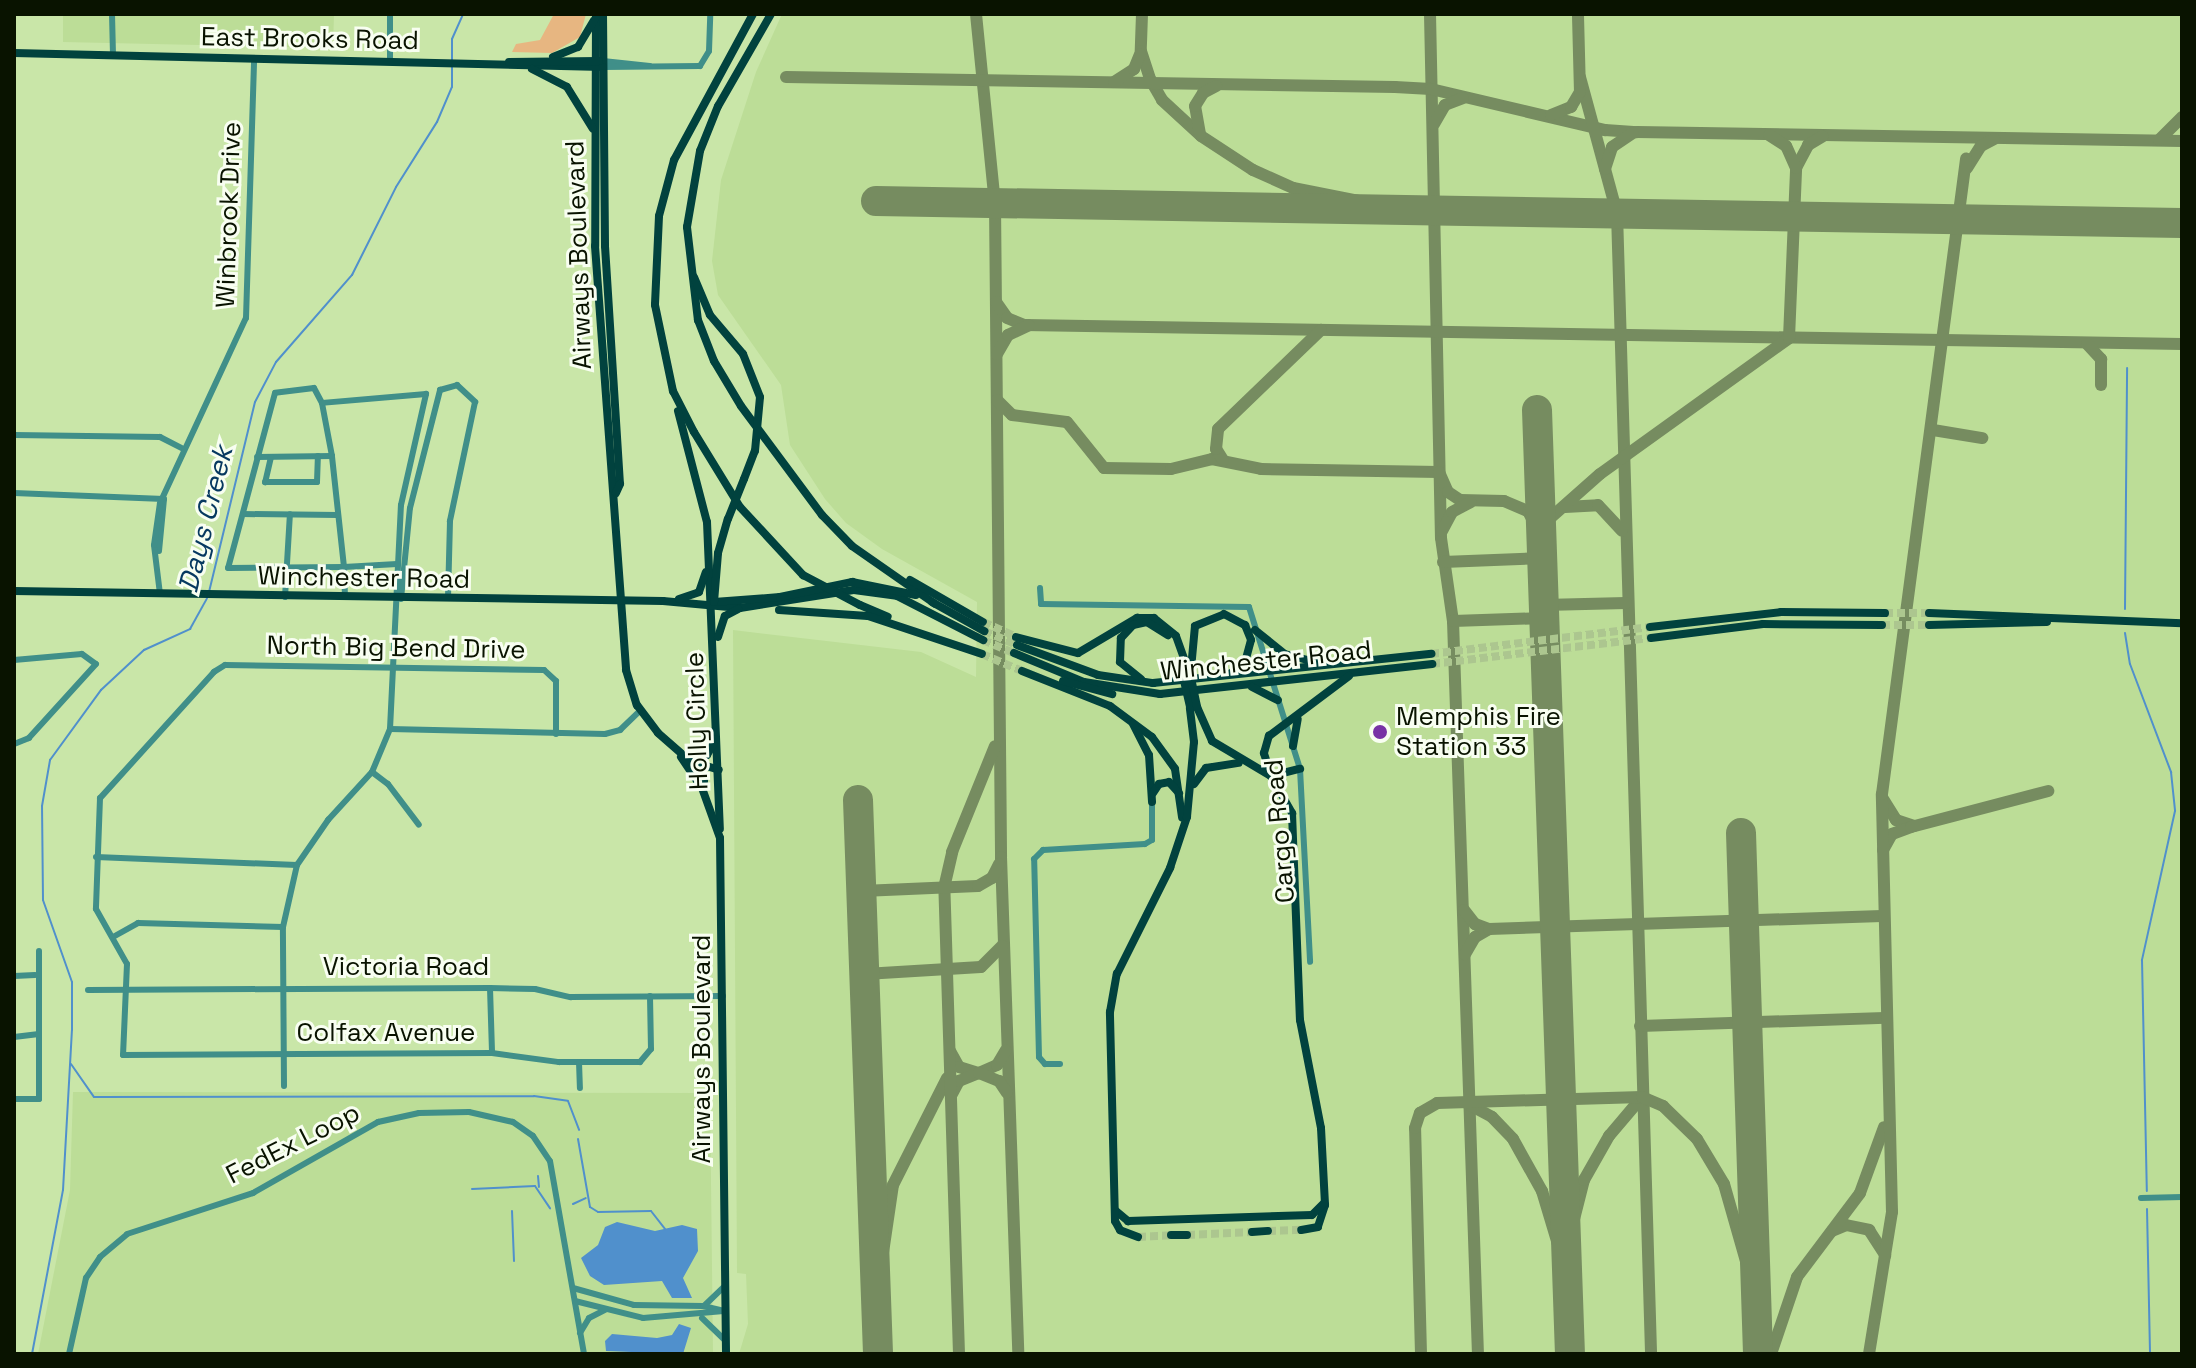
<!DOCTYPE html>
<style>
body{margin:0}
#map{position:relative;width:2196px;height:1368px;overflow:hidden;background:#c9e6a8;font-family:"Space Grotesk",sans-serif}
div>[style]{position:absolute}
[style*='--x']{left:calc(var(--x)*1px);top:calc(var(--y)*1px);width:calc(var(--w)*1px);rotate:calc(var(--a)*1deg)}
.built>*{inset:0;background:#bcdd97}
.green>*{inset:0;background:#e7b681}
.water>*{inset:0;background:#5090cc}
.stream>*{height:2px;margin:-1px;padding:0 1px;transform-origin:1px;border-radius:1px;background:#5090cc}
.taxiway>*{height:12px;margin:-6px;padding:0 6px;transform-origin:6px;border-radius:6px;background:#768c60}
.runway>*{height:30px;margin:-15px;padding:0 15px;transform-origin:15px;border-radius:15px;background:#768c60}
.major-tunnel>*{height:8px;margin-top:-4px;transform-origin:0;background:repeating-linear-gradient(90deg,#acc68f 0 8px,transparent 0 12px)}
.minor>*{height:6px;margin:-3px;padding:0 3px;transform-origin:3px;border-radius:3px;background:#408f89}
.major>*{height:8px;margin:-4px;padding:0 4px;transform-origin:4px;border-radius:4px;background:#01423e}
.major-bridge>*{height:8px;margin:-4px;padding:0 4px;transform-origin:4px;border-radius:4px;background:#01423e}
.dots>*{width:22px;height:22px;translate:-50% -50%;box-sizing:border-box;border:4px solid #f8fef1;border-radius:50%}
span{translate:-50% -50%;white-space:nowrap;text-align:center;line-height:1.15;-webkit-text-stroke:6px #f8fef1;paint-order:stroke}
.street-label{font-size:26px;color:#091300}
.poi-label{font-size:26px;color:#091300}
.left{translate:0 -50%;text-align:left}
.water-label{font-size:28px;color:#073960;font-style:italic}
.frame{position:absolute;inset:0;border:16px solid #091300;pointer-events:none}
</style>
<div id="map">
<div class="built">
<i style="clip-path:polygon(63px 14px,334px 14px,333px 48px,63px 42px)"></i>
<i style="clip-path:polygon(782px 14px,2182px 14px,2182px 1354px,739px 1354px,748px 1324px,746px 1274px,737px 1273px,733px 630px,921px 652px,976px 677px,977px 602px,882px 549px,846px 523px,825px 499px,790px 445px,781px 385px,718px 295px,712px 261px,721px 180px,756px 72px)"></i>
<i style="clip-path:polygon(73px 1092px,710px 1093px,713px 1354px,38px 1354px,70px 1190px)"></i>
</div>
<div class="green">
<i style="clip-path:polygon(554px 14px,586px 14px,580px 37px,552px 53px,512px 52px,516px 44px,540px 40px)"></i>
</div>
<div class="water">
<i style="clip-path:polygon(617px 1222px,655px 1231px,682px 1225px,697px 1229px,698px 1251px,683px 1278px,692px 1298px,672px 1298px,662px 1281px,604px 1285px,590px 1276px,581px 1258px,598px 1245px,605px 1227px)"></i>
<i style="clip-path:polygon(679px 1324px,691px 1328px,683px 1354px,606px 1351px,605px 1341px,612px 1334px,657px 1338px,672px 1335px)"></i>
</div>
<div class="stream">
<i style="--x:452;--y:61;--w:22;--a:-90"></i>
<i style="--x:452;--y:39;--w:27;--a:-66"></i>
<i style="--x:209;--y:592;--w:195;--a:-76.4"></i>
<i style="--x:255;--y:402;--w:45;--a:-62.3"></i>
<i style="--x:276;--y:362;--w:116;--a:-48.9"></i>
<i style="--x:352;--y:275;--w:98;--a:-63.4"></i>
<i style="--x:396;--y:187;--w:77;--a:-57.8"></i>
<i style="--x:437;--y:122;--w:38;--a:-67"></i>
<i style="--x:452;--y:87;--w:20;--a:-90"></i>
<i style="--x:2125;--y:609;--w:241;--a:-89.5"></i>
<i style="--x:2125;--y:633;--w:31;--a:81"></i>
<i style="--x:2130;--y:664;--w:116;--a:69.2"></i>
<i style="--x:2171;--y:772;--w:39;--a:84"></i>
<i style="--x:2175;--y:811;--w:153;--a:102.5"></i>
<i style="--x:2142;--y:960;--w:231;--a:88.8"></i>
<i style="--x:71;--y:1064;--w:40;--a:55.1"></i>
<i style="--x:94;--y:1097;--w:440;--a:-0.1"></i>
<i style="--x:534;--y:1096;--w:34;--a:8"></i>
<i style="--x:568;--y:1101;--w:31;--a:69"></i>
<i style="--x:578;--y:1139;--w:69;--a:80"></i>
<i style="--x:590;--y:1207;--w:9;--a:32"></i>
<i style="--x:598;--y:1212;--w:53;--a:-1.1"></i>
<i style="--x:651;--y:1211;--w:23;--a:52"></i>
<i style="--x:538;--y:1176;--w:11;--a:85"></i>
<i style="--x:472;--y:1189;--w:63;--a:-2.7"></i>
<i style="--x:535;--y:1186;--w:27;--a:56"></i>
<i style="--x:573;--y:1204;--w:14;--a:-25"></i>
<i style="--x:2147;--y:1209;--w:145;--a:88.8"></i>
<i style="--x:512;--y:1211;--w:50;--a:87.7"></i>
<i style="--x:32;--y:1354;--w:167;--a:-79.3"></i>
<i style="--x:63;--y:1190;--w:160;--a:-86.8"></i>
<i style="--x:72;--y:1030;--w:48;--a:-90"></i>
<i style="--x:72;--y:982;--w:87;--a:-109.5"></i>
<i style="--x:43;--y:900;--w:94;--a:-90.6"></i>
<i style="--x:42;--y:806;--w:47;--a:-80.1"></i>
<i style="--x:50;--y:760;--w:87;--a:-53.9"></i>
<i style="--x:101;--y:690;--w:59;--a:-42.9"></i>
<i style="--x:144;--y:650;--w:51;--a:-24.5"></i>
<i style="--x:190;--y:629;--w:35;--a:-61"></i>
</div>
<div class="taxiway">
<i style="--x:976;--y:14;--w:190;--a:84.3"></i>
<i style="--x:995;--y:203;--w:654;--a:89.47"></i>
<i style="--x:1001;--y:857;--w:497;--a:88"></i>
<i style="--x:1142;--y:14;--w:37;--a:92"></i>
<i style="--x:1141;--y:51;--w:29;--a:72"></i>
<i style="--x:1150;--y:79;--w:24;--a:60"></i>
<i style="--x:1162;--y:100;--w:53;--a:42.7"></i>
<i style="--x:1201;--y:136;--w:62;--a:33.2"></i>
<i style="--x:1253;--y:170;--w:44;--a:24.2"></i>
<i style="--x:1293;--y:188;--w:113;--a:11.2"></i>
<i style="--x:1430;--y:14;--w:524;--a:88.8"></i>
<i style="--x:1441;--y:538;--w:84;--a:81.8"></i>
<i style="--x:1453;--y:621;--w:733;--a:88.05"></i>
<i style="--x:786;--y:77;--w:609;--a:0.94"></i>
<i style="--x:1395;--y:87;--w:36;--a:3"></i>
<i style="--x:1431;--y:89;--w:179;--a:13.3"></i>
<i style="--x:1605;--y:130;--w:32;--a:4"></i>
<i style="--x:1637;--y:132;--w:545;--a:0.95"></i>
<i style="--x:1580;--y:77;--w:141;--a:74.8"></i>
<i style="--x:1617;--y:213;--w:1142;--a:88.29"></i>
<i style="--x:1114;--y:82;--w:24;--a:-33"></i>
<i style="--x:1134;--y:69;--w:16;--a:-68"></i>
<i style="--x:1551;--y:115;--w:22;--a:-22"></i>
<i style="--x:1571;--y:107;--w:17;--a:-59"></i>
<i style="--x:1580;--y:92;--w:78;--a:-91.5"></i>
<i style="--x:1434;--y:124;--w:22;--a:-60"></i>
<i style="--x:1445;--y:105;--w:19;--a:-21"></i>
<i style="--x:1200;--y:134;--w:28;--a:-100"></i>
<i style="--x:1195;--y:106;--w:15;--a:-58"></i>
<i style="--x:1203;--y:93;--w:15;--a:-28"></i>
<i style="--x:2159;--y:140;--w:33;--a:-45"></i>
<i style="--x:1796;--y:168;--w:26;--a:-62"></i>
<i style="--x:1808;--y:145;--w:17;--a:-31"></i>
<i style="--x:1967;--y:168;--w:26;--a:-58"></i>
<i style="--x:1981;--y:146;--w:15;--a:-28"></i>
<i style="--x:1605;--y:169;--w:23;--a:-72"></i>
<i style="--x:1612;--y:147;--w:25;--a:-34"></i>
<i style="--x:996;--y:302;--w:19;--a:55"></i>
<i style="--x:1007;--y:318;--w:18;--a:22"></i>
<i style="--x:1024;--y:325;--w:1158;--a:0.94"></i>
<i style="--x:2087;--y:344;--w:21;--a:47"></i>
<i style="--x:2101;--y:359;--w:26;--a:90"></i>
<i style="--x:997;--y:354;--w:22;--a:-60"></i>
<i style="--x:1008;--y:335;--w:23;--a:-25"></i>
<i style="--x:997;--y:400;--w:21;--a:45"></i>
<i style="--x:1012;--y:415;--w:55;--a:7.3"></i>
<i style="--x:1067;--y:422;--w:59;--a:51.2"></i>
<i style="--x:1104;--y:468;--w:67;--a:0.9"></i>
<i style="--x:1171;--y:469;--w:42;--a:-13.7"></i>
<i style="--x:1212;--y:459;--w:50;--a:11.5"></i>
<i style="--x:1261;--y:469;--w:178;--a:1"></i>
<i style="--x:1439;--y:472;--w:22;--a:66"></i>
<i style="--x:1448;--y:492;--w:14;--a:34"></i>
<i style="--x:1460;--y:500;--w:44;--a:1.3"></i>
<i style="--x:1504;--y:501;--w:26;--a:23"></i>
<i style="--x:1528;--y:511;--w:29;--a:63"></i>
<i style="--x:1933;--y:430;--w:50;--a:9.3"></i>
<i style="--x:1223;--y:460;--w:13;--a:-122"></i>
<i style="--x:1216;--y:449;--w:20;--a:-84"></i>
<i style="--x:1218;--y:429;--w:143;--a:-43.9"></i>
<i style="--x:1565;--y:507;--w:33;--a:-3"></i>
<i style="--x:1598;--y:505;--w:35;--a:47"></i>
<i style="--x:1442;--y:531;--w:21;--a:-62"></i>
<i style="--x:1452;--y:512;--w:21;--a:-28"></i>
<i style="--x:1541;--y:537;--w:18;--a:-68"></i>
<i style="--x:1548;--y:520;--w:69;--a:-41.5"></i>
<i style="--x:1600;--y:474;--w:233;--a:-35.7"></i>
<i style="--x:1789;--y:338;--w:170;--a:-87.6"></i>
<i style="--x:1796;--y:168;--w:24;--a:-114"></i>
<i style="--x:1786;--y:146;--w:20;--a:-147"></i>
<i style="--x:1443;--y:562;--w:99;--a:-2.3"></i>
<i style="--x:1544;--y:605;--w:82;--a:-1.4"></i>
<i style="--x:1453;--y:621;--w:91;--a:-1.9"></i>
<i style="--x:1883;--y:799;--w:25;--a:58"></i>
<i style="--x:1896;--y:820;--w:19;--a:18"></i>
<i style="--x:1883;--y:850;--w:18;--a:-61"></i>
<i style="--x:1892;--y:834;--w:20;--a:-20"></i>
<i style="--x:1911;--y:827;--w:142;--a:-14.7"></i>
<i style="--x:862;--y:891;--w:116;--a:-2.5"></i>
<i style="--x:978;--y:886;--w:16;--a:-30"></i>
<i style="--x:992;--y:878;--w:16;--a:-63"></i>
<i style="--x:1464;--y:910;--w:18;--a:52"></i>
<i style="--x:1475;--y:924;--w:15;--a:20"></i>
<i style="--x:1489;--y:929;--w:16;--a:150"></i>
<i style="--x:1475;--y:937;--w:20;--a:120"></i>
<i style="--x:1489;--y:929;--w:393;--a:-1.9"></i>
<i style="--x:865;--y:974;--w:116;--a:-3.5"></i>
<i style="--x:981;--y:967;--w:30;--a:-45"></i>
<i style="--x:1640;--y:1026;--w:245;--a:-1.9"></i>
<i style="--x:950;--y:1051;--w:18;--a:61"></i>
<i style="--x:959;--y:1067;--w:21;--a:17"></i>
<i style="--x:979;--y:1073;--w:20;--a:-24"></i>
<i style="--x:997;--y:1065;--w:17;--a:-59"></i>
<i style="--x:952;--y:1094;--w:15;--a:-62"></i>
<i style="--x:959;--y:1081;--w:22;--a:-22"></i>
<i style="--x:979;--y:1073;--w:22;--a:22"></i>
<i style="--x:999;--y:1081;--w:14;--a:56"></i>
<i style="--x:1468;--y:1104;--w:27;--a:28"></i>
<i style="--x:1492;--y:1117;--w:30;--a:46"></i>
<i style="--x:1513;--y:1139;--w:60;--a:60.9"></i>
<i style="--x:1542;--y:1191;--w:63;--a:73.3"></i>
<i style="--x:1560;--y:1251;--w:58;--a:82"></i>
<i style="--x:1832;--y:1231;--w:15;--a:-23"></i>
<i style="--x:1846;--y:1225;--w:24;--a:12"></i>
<i style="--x:1869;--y:1230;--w:30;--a:57"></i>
<i style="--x:1569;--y:1273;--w:42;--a:-87.3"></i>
<i style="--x:1571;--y:1231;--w:53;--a:-75.7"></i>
<i style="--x:1584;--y:1180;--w:51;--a:-60.4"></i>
<i style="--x:1609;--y:1136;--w:51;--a:-49.8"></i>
<i style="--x:876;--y:1300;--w:116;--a:-81.6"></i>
<i style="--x:893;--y:1185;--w:120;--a:-63.2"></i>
<i style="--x:959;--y:1354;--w:466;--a:-91.8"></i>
<i style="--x:944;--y:888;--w:37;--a:-77"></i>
<i style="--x:952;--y:852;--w:114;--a:-67.9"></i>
<i style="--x:1421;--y:1354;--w:226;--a:-91.5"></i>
<i style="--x:1415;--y:1128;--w:16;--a:-72"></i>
<i style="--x:1420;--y:1113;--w:20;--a:-30"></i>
<i style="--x:1437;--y:1103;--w:205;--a:-1.7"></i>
<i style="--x:1642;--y:1097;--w:23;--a:23"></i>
<i style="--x:1663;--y:1106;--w:47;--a:44.1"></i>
<i style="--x:1697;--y:1139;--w:52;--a:59"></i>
<i style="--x:1724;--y:1184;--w:116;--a:74.1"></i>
<i style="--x:1771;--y:1354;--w:81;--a:-71.3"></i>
<i style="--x:1797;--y:1277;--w:105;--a:-53.1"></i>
<i style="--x:1860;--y:1193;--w:70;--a:-70"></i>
<i style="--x:1869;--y:1354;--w:144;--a:-80.8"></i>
<i style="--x:1892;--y:1212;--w:418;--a:-91.4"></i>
<i style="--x:1882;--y:794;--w:641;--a:-82.46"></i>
</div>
<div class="runway">
<i style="--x:876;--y:201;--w:1306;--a:0.97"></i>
<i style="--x:1537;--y:410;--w:945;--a:88"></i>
<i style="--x:858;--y:800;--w:554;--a:87.93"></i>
<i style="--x:1741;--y:833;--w:521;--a:88.13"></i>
</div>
<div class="major-tunnel">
<i style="--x:1885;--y:613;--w:44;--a:0"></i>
<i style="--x:983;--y:622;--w:36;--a:24"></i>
<i style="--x:1882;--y:625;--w:47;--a:0"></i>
<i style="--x:984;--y:631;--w:36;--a:23"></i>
<i style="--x:983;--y:640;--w:34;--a:23"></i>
<i style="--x:982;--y:654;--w:43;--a:23"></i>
<i style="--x:1431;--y:654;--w:221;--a:-7"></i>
<i style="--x:1432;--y:664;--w:221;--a:-6.8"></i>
<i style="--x:1268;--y:1231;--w:33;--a:-2"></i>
<i style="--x:1187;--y:1235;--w:65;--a:-2.6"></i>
<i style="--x:1138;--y:1237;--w:33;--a:-3"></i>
</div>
<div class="minor">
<i style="--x:112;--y:14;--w:41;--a:88.6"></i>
<i style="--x:390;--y:60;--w:46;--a:-90"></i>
<i style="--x:603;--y:61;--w:47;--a:6.1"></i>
<i style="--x:603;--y:67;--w:97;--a:-0.6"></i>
<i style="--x:700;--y:66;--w:17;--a:-59"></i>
<i style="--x:709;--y:51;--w:37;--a:-88"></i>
<i style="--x:14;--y:435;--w:146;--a:0.8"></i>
<i style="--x:160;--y:437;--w:25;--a:27"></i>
<i style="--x:257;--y:457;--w:75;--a:-0.8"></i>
<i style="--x:271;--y:457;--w:26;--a:103"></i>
<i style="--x:265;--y:482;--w:52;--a:0"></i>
<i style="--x:317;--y:482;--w:26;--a:-88"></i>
<i style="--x:14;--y:493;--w:150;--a:2.3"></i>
<i style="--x:243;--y:514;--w:95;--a:0.6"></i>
<i style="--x:159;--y:551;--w:52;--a:-84.5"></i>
<i style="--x:1040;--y:588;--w:16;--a:86"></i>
<i style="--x:1041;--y:604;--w:208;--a:0.8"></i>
<i style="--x:1249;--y:607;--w:170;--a:72.5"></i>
<i style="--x:1300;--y:769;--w:193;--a:87"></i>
<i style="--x:160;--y:594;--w:49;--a:-97"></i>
<i style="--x:154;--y:545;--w:42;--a:-81.9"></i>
<i style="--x:160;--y:503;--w:204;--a:-65.1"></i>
<i style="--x:246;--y:318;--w:260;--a:-88.2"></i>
<i style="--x:285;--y:597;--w:83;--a:-86.6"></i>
<i style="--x:345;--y:597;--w:30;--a:-92"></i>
<i style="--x:344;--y:567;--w:112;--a:-96.2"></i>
<i style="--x:332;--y:456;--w:54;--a:-100.7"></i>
<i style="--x:322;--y:403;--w:17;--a:-118"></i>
<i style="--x:314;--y:388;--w:39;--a:173"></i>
<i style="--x:275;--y:393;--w:181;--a:105"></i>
<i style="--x:228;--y:568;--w:116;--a:-0.5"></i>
<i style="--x:344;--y:567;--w:53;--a:-3.2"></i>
<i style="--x:401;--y:599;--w:91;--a:-84.4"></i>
<i style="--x:410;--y:508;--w:122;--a:-75.7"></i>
<i style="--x:440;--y:390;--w:18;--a:-16"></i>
<i style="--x:457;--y:385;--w:25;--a:43"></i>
<i style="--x:475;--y:402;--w:122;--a:101.9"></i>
<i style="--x:450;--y:521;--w:77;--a:91.5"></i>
<i style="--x:14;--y:660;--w:68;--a:-5"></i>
<i style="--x:82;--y:654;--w:17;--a:36"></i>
<i style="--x:96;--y:664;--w:100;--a:132.2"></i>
<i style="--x:29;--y:738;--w:16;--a:158"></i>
<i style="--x:390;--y:729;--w:215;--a:1.3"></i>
<i style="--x:605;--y:734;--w:16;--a:-15"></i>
<i style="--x:620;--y:730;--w:29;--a:-44"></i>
<i style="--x:556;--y:734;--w:53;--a:-90"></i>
<i style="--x:556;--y:681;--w:16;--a:-137"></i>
<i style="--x:544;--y:670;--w:319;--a:-179.1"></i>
<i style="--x:225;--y:665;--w:13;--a:148"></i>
<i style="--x:214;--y:672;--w:170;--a:132.1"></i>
<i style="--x:100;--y:798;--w:111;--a:92.1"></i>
<i style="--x:96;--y:909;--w:63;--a:60.6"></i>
<i style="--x:127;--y:964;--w:91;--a:92.5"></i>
<i style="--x:123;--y:1055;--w:369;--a:-0.3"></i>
<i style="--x:492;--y:1053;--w:68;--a:7.7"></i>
<i style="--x:559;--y:1062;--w:81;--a:0"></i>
<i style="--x:640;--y:1062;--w:17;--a:-50"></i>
<i style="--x:651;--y:1049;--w:53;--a:-91.1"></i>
<i style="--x:372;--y:772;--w:20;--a:37"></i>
<i style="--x:388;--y:784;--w:51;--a:52.9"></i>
<i style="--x:96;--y:857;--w:201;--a:2.3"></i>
<i style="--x:113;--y:937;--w:29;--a:-29"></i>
<i style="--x:138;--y:923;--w:145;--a:1.6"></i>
<i style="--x:14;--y:976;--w:21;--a:-3"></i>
<i style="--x:490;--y:988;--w:65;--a:88.2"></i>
<i style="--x:88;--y:990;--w:402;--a:-0.3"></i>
<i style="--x:490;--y:988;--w:45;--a:1.3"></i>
<i style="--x:535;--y:989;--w:37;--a:13"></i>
<i style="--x:571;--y:997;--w:152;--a:-0.4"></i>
<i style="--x:14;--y:1037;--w:23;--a:-7"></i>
<i style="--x:579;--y:1062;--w:26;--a:88"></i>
<i style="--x:1060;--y:1064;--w:15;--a:180"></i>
<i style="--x:1045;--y:1064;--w:9;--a:-131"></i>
<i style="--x:1039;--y:1057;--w:198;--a:-91.4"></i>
<i style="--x:1034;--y:859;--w:13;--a:-45"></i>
<i style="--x:1043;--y:850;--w:102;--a:-3.4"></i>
<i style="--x:1145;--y:844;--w:8;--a:-30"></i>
<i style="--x:1152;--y:840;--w:38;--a:-90"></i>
<i style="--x:284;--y:1086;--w:159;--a:-90.4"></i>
<i style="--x:283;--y:927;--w:64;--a:-77.3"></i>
<i style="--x:297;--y:865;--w:55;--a:-55.4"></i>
<i style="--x:328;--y:820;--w:65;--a:-47.5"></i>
<i style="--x:372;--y:772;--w:47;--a:-67.3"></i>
<i style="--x:390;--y:729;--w:224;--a:-87.2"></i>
<i style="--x:401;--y:505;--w:114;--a:-77.3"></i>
<i style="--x:426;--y:394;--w:104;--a:175.1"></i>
<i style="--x:14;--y:1099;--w:25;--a:0"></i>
<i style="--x:39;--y:1099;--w:148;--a:-90"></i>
<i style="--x:2141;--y:1198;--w:41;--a:-1.4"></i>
<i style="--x:573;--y:1288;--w:63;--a:15.6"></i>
<i style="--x:634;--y:1305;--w:69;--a:0.8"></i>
<i style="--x:703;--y:1306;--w:23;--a:13"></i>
<i style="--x:575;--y:1301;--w:70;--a:14"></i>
<i style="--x:643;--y:1318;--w:81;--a:-4.9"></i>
<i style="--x:705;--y:1305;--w:28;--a:-44"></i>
<i style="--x:702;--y:1318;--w:32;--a:44"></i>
<i style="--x:580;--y:1333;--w:17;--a:-59"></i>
<i style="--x:589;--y:1318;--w:18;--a:-27"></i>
<i style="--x:69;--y:1354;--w:78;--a:-77.4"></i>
<i style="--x:86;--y:1278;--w:25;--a:-56"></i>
<i style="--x:100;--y:1257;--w:35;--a:-40"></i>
<i style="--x:127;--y:1234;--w:133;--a:-18"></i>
<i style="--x:253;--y:1193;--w:144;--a:-29.6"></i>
<i style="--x:378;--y:1122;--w:42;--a:-12.4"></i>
<i style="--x:419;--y:1113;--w:50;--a:-1.1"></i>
<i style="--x:469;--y:1112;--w:45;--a:12.8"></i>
<i style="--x:513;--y:1122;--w:24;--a:35"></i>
<i style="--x:533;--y:1136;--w:30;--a:56"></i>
<i style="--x:550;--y:1161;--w:196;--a:80"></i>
</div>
<div class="major">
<i style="--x:596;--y:14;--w:232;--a:90.2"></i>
<i style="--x:595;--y:246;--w:425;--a:85.8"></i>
<i style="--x:626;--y:670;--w:37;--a:73"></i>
<i style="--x:637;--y:705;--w:35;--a:53"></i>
<i style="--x:658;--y:733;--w:43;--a:41.2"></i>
<i style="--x:690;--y:761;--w:30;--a:17"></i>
<i style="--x:603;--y:14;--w:232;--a:89.5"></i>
<i style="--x:605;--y:246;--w:238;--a:86.4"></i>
<i style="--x:620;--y:484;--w:10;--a:114"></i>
<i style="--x:753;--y:14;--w:166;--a:118.4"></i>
<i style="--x:674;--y:160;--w:58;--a:105"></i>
<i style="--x:659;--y:216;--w:89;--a:92.6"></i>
<i style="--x:655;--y:305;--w:88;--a:78.2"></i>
<i style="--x:673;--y:391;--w:46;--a:62.9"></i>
<i style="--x:694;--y:432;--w:88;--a:58.5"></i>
<i style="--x:740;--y:507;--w:93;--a:47.2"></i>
<i style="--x:771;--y:14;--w:106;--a:119.9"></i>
<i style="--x:718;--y:106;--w:48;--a:111.8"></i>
<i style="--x:700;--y:151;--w:77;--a:99.7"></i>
<i style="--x:687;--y:227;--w:94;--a:83.3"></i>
<i style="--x:698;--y:320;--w:44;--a:68.7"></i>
<i style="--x:714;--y:361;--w:52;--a:59"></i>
<i style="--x:741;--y:406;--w:136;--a:53.4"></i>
<i style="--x:822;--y:515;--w:43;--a:45.9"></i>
<i style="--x:852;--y:546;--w:101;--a:34.9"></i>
<i style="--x:14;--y:53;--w:589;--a:1.36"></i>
<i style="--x:553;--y:57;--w:27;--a:-22"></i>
<i style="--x:578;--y:47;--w:31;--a:-59"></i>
<i style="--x:509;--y:62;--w:90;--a:-0.6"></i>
<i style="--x:532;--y:69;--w:39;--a:27"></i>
<i style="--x:567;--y:87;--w:49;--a:58.2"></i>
<i style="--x:694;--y:277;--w:41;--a:67.2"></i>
<i style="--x:710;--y:315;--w:51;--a:49.8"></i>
<i style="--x:743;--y:354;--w:46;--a:68.4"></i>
<i style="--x:678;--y:411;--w:115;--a:75.4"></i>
<i style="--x:707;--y:522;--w:307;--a:87.6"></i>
<i style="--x:744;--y:479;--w:30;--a:-69"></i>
<i style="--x:910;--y:580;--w:84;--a:29.9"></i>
<i style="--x:14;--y:591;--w:649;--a:0.88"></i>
<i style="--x:663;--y:601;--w:77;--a:5.2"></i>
<i style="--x:740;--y:608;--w:115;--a:-9"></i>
<i style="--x:854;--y:590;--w:43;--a:7.9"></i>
<i style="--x:897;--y:596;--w:97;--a:27.1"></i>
<i style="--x:679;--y:599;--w:21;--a:-19"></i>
<i style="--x:699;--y:592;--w:21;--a:-71"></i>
<i style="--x:714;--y:602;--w:66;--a:-4.3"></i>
<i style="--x:780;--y:597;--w:74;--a:-11.8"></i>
<i style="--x:852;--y:582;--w:65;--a:11.5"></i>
<i style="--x:714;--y:602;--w:49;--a:-85.3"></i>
<i style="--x:718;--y:553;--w:35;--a:-74"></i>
<i style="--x:932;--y:602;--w:60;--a:29.1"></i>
<i style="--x:860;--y:605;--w:30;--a:23"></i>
<i style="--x:779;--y:610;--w:89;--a:3.9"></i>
<i style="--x:868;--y:616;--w:120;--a:18.4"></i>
<i style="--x:1929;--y:613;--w:253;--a:2.3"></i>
<i style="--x:1929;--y:625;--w:118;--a:-1.5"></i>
<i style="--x:1650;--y:627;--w:132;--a:-6.5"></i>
<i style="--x:1781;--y:612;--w:104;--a:0.6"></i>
<i style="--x:1255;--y:630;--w:38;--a:39"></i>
<i style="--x:1285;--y:654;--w:38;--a:15"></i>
<i style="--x:718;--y:637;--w:22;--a:-72"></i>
<i style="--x:725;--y:616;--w:15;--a:-28"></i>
<i style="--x:1016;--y:637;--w:64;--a:14.5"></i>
<i style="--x:1078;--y:653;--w:69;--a:-30.7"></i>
<i style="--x:1137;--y:618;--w:17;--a:0"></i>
<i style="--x:1154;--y:618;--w:28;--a:39"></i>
<i style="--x:1176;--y:636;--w:45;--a:70.3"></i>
<i style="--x:1651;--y:638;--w:113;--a:-7.1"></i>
<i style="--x:1763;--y:624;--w:119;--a:0.5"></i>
<i style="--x:1017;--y:645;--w:86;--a:20.3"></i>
<i style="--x:1098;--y:675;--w:56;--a:8.3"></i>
<i style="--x:1153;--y:683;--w:280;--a:-6"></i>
<i style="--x:1014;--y:653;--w:76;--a:22.5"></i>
<i style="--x:1084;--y:682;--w:77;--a:9"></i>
<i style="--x:1160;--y:694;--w:274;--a:-6.3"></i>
<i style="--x:1191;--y:669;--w:43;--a:-84.7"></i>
<i style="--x:1195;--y:626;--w:31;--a:-22"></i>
<i style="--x:1224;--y:614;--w:24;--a:28"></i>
<i style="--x:1245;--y:625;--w:16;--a:68"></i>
<i style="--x:1251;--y:640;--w:27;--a:105"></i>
<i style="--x:1244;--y:666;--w:17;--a:152"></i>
<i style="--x:1022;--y:671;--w:95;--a:21.7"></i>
<i style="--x:1110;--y:706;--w:52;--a:36.4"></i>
<i style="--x:1152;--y:737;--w:39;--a:54"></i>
<i style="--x:1175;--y:769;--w:49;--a:81.7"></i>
<i style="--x:1141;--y:679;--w:27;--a:-141"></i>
<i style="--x:1120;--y:662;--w:24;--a:-88"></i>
<i style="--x:1121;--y:638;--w:18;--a:-47"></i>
<i style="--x:1133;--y:625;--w:14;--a:-12"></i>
<i style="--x:1147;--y:622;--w:25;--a:32"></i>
<i style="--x:1063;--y:681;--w:51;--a:14.9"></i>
<i style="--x:1252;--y:687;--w:29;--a:27"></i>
<i style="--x:1197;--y:707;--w:37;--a:66"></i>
<i style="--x:1212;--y:741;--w:69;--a:30.7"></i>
<i style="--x:1271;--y:776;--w:43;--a:60.4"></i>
<i style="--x:1292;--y:813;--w:207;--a:87.8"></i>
<i style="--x:1300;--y:1020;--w:110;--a:79"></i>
<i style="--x:1321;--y:1128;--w:77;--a:87"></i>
<i style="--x:1325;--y:1205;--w:23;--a:108"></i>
<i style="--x:1318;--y:1227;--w:17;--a:170"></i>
<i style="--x:1133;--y:724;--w:35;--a:63"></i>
<i style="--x:1149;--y:755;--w:47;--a:86.3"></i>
<i style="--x:1293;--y:746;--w:27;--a:-80"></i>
<i style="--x:687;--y:756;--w:20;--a:-3"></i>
<i style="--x:707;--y:755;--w:18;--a:-61"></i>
<i style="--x:681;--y:757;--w:37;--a:56"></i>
<i style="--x:702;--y:788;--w:53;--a:70.2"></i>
<i style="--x:720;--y:838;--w:516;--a:89.33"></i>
<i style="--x:693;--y:765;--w:19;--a:55"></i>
<i style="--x:704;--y:781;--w:7;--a:106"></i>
<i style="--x:1271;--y:775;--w:23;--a:-108"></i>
<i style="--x:1264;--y:753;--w:18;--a:-74"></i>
<i style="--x:1269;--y:736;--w:100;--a:-36.9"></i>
<i style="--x:1271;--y:776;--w:30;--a:-14"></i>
<i style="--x:1194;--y:784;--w:20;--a:-53"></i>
<i style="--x:1206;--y:768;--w:33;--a:-9"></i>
<i style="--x:1153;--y:793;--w:11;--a:-56"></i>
<i style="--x:1159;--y:784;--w:10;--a:-11"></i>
<i style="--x:1169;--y:782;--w:15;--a:48"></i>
<i style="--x:1116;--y:1211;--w:16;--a:40"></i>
<i style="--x:1128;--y:1221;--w:184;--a:-1.9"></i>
<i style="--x:1312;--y:1215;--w:17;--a:-45"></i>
<i style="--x:1252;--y:1232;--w:16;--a:-4"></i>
<i style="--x:1171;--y:1235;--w:16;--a:0"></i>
<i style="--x:1138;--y:1237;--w:19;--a:-159"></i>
<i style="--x:1120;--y:1230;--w:10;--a:-119"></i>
<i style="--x:1115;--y:1221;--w:209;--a:-91.4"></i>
<i style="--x:1110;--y:1012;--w:39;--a:-80"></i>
<i style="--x:1117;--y:974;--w:119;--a:-63.4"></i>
<i style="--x:1170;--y:868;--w:54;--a:-71.6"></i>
<i style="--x:1187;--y:817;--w:75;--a:-84.7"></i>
<i style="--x:1194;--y:742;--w:34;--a:-97"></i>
</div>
<div class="major-bridge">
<i style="--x:755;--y:451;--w:54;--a:-84.7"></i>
<i style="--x:728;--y:519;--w:43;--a:-68.2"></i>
<i style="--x:803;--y:575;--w:64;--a:27.8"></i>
<i style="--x:1182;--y:672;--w:37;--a:77"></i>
<i style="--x:1191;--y:678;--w:30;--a:78"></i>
</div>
<div class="dots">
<i style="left:1380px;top:732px;background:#7832a5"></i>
</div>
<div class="street-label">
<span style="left:310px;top:39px;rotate:1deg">East Brooks Road</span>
<span style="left:229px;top:215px;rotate:-88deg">Winbrook Drive</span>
<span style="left:579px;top:255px;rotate:-92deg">Airways Boulevard</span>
<span style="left:364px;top:578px;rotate:1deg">Winchester Road</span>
<span style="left:396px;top:648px;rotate:1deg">North Big Bend Drive</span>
<span style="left:1266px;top:661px;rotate:-6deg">Winchester Road</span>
<span style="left:697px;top:721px;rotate:-92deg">Holly Circle</span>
<span style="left:1280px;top:831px;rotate:-95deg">Cargo Road</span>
<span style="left:406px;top:967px">Victoria Road</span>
<span style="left:386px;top:1033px">Colfax Avenue</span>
<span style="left:702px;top:1049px;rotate:-90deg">Airways Boulevard</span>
<span style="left:293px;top:1144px;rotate:-27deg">FedEx Loop</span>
</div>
<div class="poi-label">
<span class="left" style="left:1396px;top:732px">Memphis Fire<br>Station 33</span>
</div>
<div class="water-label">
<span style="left:205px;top:519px;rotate:-76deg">Days Creek</span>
</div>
<div class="frame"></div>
</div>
